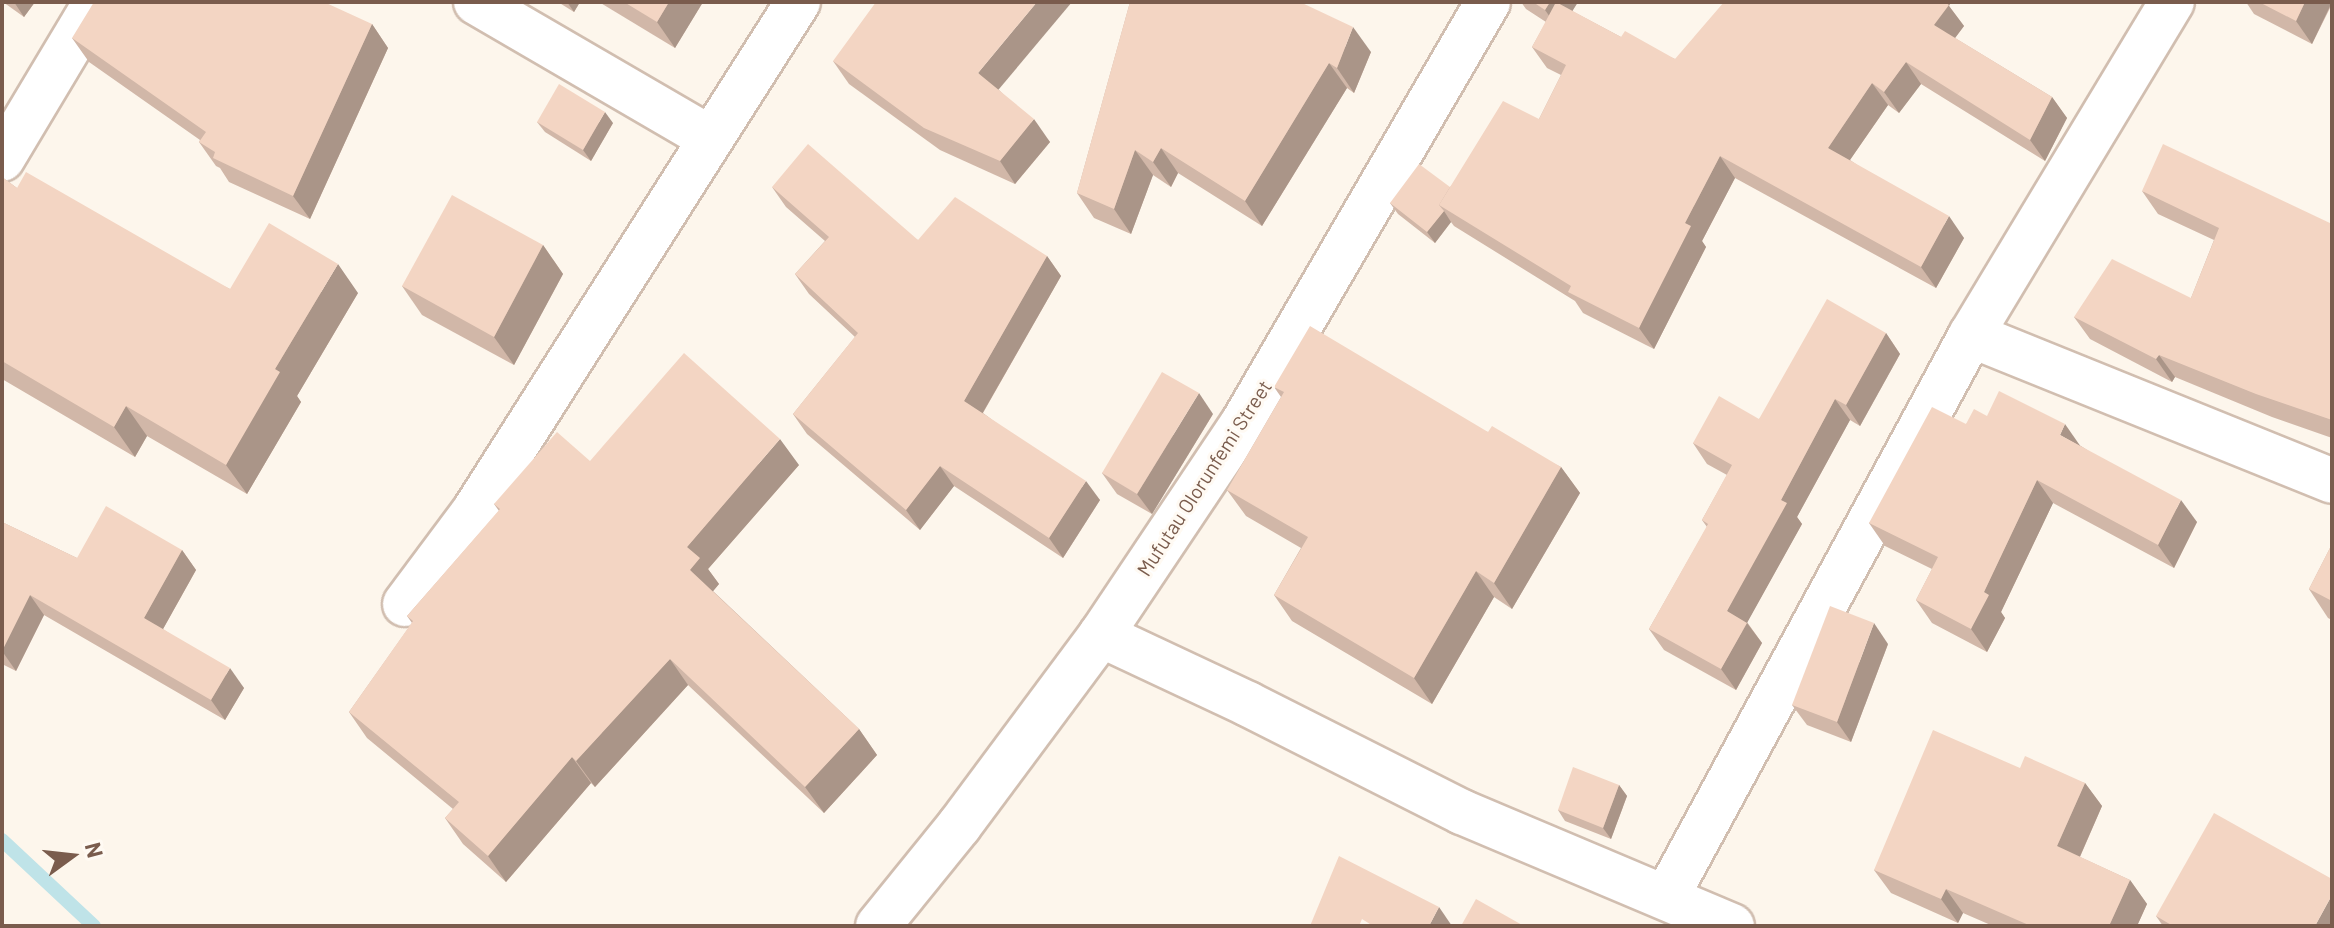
<!DOCTYPE html>
<style>
body{margin:0}
#map{position:relative;width:2334px;height:928px;overflow:hidden;background:#fdf6ec;font-family:Barlow,sans-serif}
div>[style]{position:absolute}
[style*='--x']{left:calc(var(--x)*1px);top:calc(var(--y)*1px);width:calc(var(--w)*1px);rotate:calc(var(--a)*1deg)}
.stream>*{height:14px;margin:-7px;padding:0 7px;transform-origin:7px;border-radius:7px;background:#bfe3e8}
.roads{filter:drop-shadow(2px 0 #d1beb0) drop-shadow(-2px 0 #d1beb0) drop-shadow(0 2px #d1beb0) drop-shadow(0 -2px #d1beb0)}
.minor>*{height:44px;margin:-22px;padding:0 22px;transform-origin:22px;border-radius:22px;background:#fff}
.wall>*{inset:0;background:#d1b7a8}
.shaded-wall>*{inset:0;background:#aa9588}
.building>*{inset:0;background:#f3d5c3}
span{translate:-50% -50%;white-space:nowrap;text-align:center;line-height:1.15;-webkit-text-stroke:6px #fffaf3;paint-order:stroke}
.street-label{font-size:20px;color:#7a5c4d}
.frame{position:absolute;inset:0;border:4px solid #7a5c4d;pointer-events:none}
.north{position:absolute;left:32px;top:816px;width:80px;height:80px;-webkit-text-stroke:6px #fffaf3;paint-order:stroke;rotate:75deg;font-size:22px;font-weight:700;line-height:32px;text-align:center;color:#7a5c4d}
.north::after{content:'';display:block;margin:auto;width:28px;height:36px;background:#7a5c4d;clip-path:polygon(50% 0,100% 100%,50% 72%,0 100%)}
</style>
<div id="map">
<div class="stream">
<i style="--x:2;--y:840;--w:126;--a:43.1"></i>
</div>
<div class="roads">
<div class="minor">
<i style="--x:476;--y:2;--w:268;--a:30.2"></i>
<i style="--x:2;--y:159;--w:183;--a:-59.1"></i>
<i style="--x:1971;--y:335;--w:389;--a:22"></i>
<i style="--x:405;--y:604;--w:117;--a:-53.3"></i>
<i style="--x:475;--y:510;--w:602;--a:-57.55"></i>
<i style="--x:1101;--y:635;--w:162;--a:25.1"></i>
<i style="--x:1248;--y:704;--w:240;--a:26.8"></i>
<i style="--x:1462;--y:812;--w:293;--a:22.9"></i>
<i style="--x:1667;--y:896;--w:638;--a:-61.55"></i>
<i style="--x:1971;--y:335;--w:389;--a:-58.9"></i>
<i style="--x:878;--y:926;--w:129;--a:-51"></i>
<i style="--x:959;--y:826;--w:238;--a:-53.4"></i>
<i style="--x:1101;--y:635;--w:255;--a:-56.2"></i>
<i style="--x:1243;--y:423;--w:487;--a:-59.8"></i>
</div>
</div>
<div class="wall">
<i style="clip-path:polygon(3px 2px,35px 2px,24px 17px)"></i>
<i style="clip-path:polygon(558px 2px,580px 2px,574px 12px)"></i>
<i style="clip-path:polygon(599px 2px,703px 2px,675px 48px)"></i>
<i style="clip-path:polygon(1130px 2px,1371px 52px,1354px 93px,1347px 88px,1262px 226px,1178px 173px,1171px 187px,1153px 175px,1131px 234px,1094px 218px,1077px 193px)"></i>
<i style="clip-path:polygon(1521px 2px,1578px 2px,1572px 11px,1621px 37px,1675px 59px,1949px 6px,1964px 26px,1955px 38px,2052px 97px,2067px 118px,2045px 161px,1921px 84px,1899px 113px,1888px 105px,1850px 160px,1964px 238px,1936px 288px,1735px 178px,1702px 241px,1706px 247px,1654px 349px,1583px 313px,1575px 301px,1454px 226px,1451px 222px,1435px 243px,1398px 214px,1390px 203px,1450px 187px,1539px 119px,1561px 75px,1547px 68px,1532px 47px,1546px 22px,1526px 9px)"></i>
<i style="clip-path:polygon(2246px 2px,2332px 2px,2332px 4px,2312px 44px,2254px 14px)"></i>
<i style="clip-path:polygon(372px 24px,388px 48px,310px 219px,229px 182px,220px 168px,216px 166px,199px 142px,200px 140px,89px 62px,72px 38px)"></i>
<i style="clip-path:polygon(833px 61px,999px 90px,1050px 142px,1015px 184px,940px 150px,849px 84px)"></i>
<i style="clip-path:polygon(537px 122px,613px 123px,591px 161px,545px 132px)"></i>
<i style="clip-path:polygon(2px 177px,17px 188px,230px 289px,358px 293px,297px 396px,301px 402px,247px 494px,147px 436px,135px 457px,2px 379px)"></i>
<i style="clip-path:polygon(772px 187px,918px 240px,1047px 256px,1061px 276px,983px 413px,1100px 500px,1063px 558px,954px 486px,920px 530px,807px 434px,793px 414px,855px 337px,809px 294px,795px 274px,825px 241px,786px 207px)"></i>
<i style="clip-path:polygon(2142px 191px,2332px 224px,2332px 438px,2272px 417px,2175px 377px,2172px 382px,2090px 339px,2074px 317px,2191px 298px,2214px 240px,2158px 214px)"></i>
<i style="clip-path:polygon(543px 245px,563px 274px,514px 365px,422px 315px,402px 286px)"></i>
<i style="clip-path:polygon(1886px 333px,1900px 354px,1860px 426px,1850px 420px,1797px 517px,1802px 524px,1747px 622px,1762px 643px,1736px 690px,1664px 650px,1649px 629px,1707px 527px,1702px 520px,1727px 475px,1707px 464px,1693px 443px,1759px 419px)"></i>
<i style="clip-path:polygon(1274px 387px,1488px 432px,1561px 467px,1580px 493px,1512px 609px,1494px 597px,1432px 704px,1292px 621px,1274px 595px,1301px 548px,1246px 516px,1227px 490px,1281px 397px)"></i>
<i style="clip-path:polygon(1213px 414px,1152px 514px,1117px 494px,1102px 473px)"></i>
<i style="clip-path:polygon(1987px 416px,2081px 446px,2197px 522px,2174px 568px,2053px 503px,2001px 612px,2005px 618px,1987px 652px,1932px 623px,1916px 600px,1932px 569px,1885px 546px,1869px 523px,1966px 424px)"></i>
<i style="clip-path:polygon(590px 461px,799px 465px,708px 569px,719px 584px,713px 591px,859px 729px,877px 755px,824px 813px,688px 685px,595px 787px,591px 783px,506px 882px,463px 844px,445px 818px,453px 809px,367px 738px,349px 712px,412px 623px,407px 616px,499px 511px,494px 504px)"></i>
<i style="clip-path:polygon(2px 522px,77px 558px,182px 550px,196px 570px,163px 629px,244px 688px,225px 720px,44px 615px,16px 671px,2px 664px)"></i>
<i style="clip-path:polygon(2332px 544px,2332px 620px,2328px 618px,2309px 589px)"></i>
<i style="clip-path:polygon(1888px 644px,1851px 742px,1807px 725px,1792px 705px)"></i>
<i style="clip-path:polygon(2020px 768px,2085px 783px,2102px 806px,2080px 857px,2130px 880px,2147px 904px,2137px 926px,1993px 926px,1963px 913px,1958px 923px,1891px 893px,1874px 870px)"></i>
<i style="clip-path:polygon(1619px 785px,1627px 796px,1611px 839px,1565px 821px,1558px 810px)"></i>
<i style="clip-path:polygon(2156px 916px,2332px 926px,2163px 926px)"></i>
</div>
<div class="shaded-wall">
<i style="clip-path:polygon(14px 2px,35px 2px,24px 17px)"></i>
<i style="clip-path:polygon(567px 2px,580px 2px,574px 12px)"></i>
<i style="clip-path:polygon(669px 2px,703px 2px,675px 48px,657px 22px)"></i>
<i style="clip-path:polygon(1037px 2px,1072px 2px,994px 95px,978px 73px)"></i>
<i style="clip-path:polygon(1550px 2px,1578px 2px,1560px 31px,1545px 10px)"></i>
<i style="clip-path:polygon(1938px 2px,1951px 2px,1949px 6px,1964px 26px,1949px 46px,1934px 25px)"></i>
<i style="clip-path:polygon(2305px 2px,2332px 2px,2312px 44px,2296px 21px)"></i>
<i style="clip-path:polygon(372px 24px,388px 48px,310px 219px,293px 196px)"></i>
<i style="clip-path:polygon(1353px 27px,1371px 52px,1354px 93px,1337px 68px)"></i>
<i style="clip-path:polygon(1906px 62px,1921px 84px,1899px 113px,1884px 92px)"></i>
<i style="clip-path:polygon(1329px 63px,1347px 88px,1262px 226px,1245px 201px)"></i>
<i style="clip-path:polygon(1872px 83px,1888px 105px,1843px 170px,1828px 148px)"></i>
<i style="clip-path:polygon(2052px 97px,2067px 118px,2045px 161px,2030px 140px)"></i>
<i style="clip-path:polygon(605px 112px,613px 123px,591px 161px,583px 150px)"></i>
<i style="clip-path:polygon(1034px 119px,1050px 142px,1015px 184px,1000px 161px)"></i>
<i style="clip-path:polygon(1161px 148px,1178px 173px,1171px 187px,1153px 162px)"></i>
<i style="clip-path:polygon(1135px 150px,1153px 175px,1131px 234px,1114px 209px)"></i>
<i style="clip-path:polygon(1720px 156px,1735px 178px,1702px 241px,1706px 247px,1654px 349px,1639px 328px,1685px 223px)"></i>
<i style="clip-path:polygon(1444px 211px,1451px 222px,1435px 243px,1427px 232px)"></i>
<i style="clip-path:polygon(1949px 216px,1964px 238px,1936px 288px,1921px 267px)"></i>
<i style="clip-path:polygon(543px 245px,563px 274px,514px 365px,494px 337px)"></i>
<i style="clip-path:polygon(1047px 256px,1061px 276px,978px 421px,964px 401px)"></i>
<i style="clip-path:polygon(338px 264px,358px 293px,297px 396px,301px 402px,247px 494px,226px 465px,275px 369px)"></i>
<i style="clip-path:polygon(1886px 333px,1900px 354px,1860px 426px,1846px 405px)"></i>
<i style="clip-path:polygon(2159px 355px,2175px 377px,2172px 382px,2156px 359px)"></i>
<i style="clip-path:polygon(1199px 393px,1213px 414px,1152px 514px,1137px 494px)"></i>
<i style="clip-path:polygon(1835px 399px,1850px 420px,1797px 517px,1802px 524px,1742px 632px,1727px 611px,1781px 500px)"></i>
<i style="clip-path:polygon(126px 406px,147px 436px,135px 457px,114px 427px)"></i>
<i style="clip-path:polygon(2065px 424px,2081px 447px,2060px 435px)"></i>
<i style="clip-path:polygon(780px 439px,799px 465px,708px 569px,719px 584px,709px 596px,690px 570px,687px 547px)"></i>
<i style="clip-path:polygon(940px 466px,954px 486px,920px 530px,906px 510px)"></i>
<i style="clip-path:polygon(1561px 467px,1580px 493px,1512px 609px,1494px 583px)"></i>
<i style="clip-path:polygon(2037px 480px,2053px 503px,2001px 612px,2005px 618px,1987px 652px,1971px 629px,1984px 592px)"></i>
<i style="clip-path:polygon(1086px 481px,1100px 500px,1063px 558px,1049px 538px)"></i>
<i style="clip-path:polygon(2181px 500px,2197px 522px,2174px 568px,2158px 545px)"></i>
<i style="clip-path:polygon(182px 550px,196px 570px,158px 638px,144px 618px)"></i>
<i style="clip-path:polygon(1476px 571px,1494px 597px,1432px 704px,1414px 678px)"></i>
<i style="clip-path:polygon(30px 595px,44px 615px,16px 671px,2px 651px)"></i>
<i style="clip-path:polygon(1747px 623px,1762px 643px,1736px 690px,1721px 669px)"></i>
<i style="clip-path:polygon(1874px 623px,1888px 644px,1851px 742px,1837px 722px)"></i>
<i style="clip-path:polygon(670px 659px,688px 685px,595px 787px,576px 761px)"></i>
<i style="clip-path:polygon(230px 668px,244px 688px,225px 720px,211px 700px)"></i>
<i style="clip-path:polygon(859px 729px,877px 755px,824px 813px,805px 787px)"></i>
<i style="clip-path:polygon(572px 757px,591px 783px,506px 882px,488px 856px)"></i>
<i style="clip-path:polygon(2085px 783px,2102px 806px,2074px 870px,2057px 846px)"></i>
<i style="clip-path:polygon(1619px 785px,1627px 796px,1611px 839px,1603px 828px)"></i>
<i style="clip-path:polygon(2130px 880px,2147px 904px,2137px 926px,2109px 926px)"></i>
<i style="clip-path:polygon(1946px 889px,1963px 913px,1958px 923px,1941px 899px)"></i>
<i style="clip-path:polygon(2332px 895px,2332px 926px,2315px 926px)"></i>
<i style="clip-path:polygon(1439px 907px,1452px 926px,1429px 926px)"></i>
</div>
<div class="building">
<i style="clip-path:polygon(94px 2px,324px 2px,372px 24px,293px 196px,213px 158px,215px 152px,199px 142px,206px 132px,72px 38px)"></i>
<i style="clip-path:polygon(624px 2px,669px 2px,657px 22px)"></i>
<i style="clip-path:polygon(876px 2px,1037px 2px,978px 73px,1034px 119px,1000px 161px,924px 128px,833px 61px)"></i>
<i style="clip-path:polygon(1130px 2px,1300px 2px,1353px 27px,1337px 68px,1329px 63px,1245px 201px,1161px 148px,1153px 162px,1135px 150px,1114px 209px,1077px 193px)"></i>
<i style="clip-path:polygon(1533px 2px,1550px 2px,1545px 10px)"></i>
<i style="clip-path:polygon(1556px 2px,1621px 37px,1625px 31px,1675px 59px,1724px 2px,1945px 2px,1949px 5px,1934px 25px,2052px 97px,2030px 140px,1906px 62px,1884px 92px,1872px 83px,1828px 148px,1949px 216px,1921px 267px,1720px 156px,1685px 223px,1691px 226px,1639px 328px,1568px 292px,1571px 286px,1439px 205px,1503px 101px,1539px 119px,1566px 65px,1532px 47px)"></i>
<i style="clip-path:polygon(2259px 2px,2305px 2px,2296px 21px)"></i>
<i style="clip-path:polygon(559px 84px,605px 112px,583px 150px,537px 122px)"></i>
<i style="clip-path:polygon(808px 144px,918px 240px,955px 197px,1047px 256px,964px 401px,1086px 481px,1049px 538px,940px 466px,906px 510px,793px 414px,858px 333px,795px 274px,829px 237px,772px 187px)"></i>
<i style="clip-path:polygon(2163px 144px,2332px 224px,2332px 420px,2256px 394px,2159px 355px,2156px 359px,2074px 317px,2112px 259px,2191px 298px,2219px 228px,2142px 191px)"></i>
<i style="clip-path:polygon(1419px 164px,1450px 187px,1439px 205px,1444px 211px,1427px 232px,1390px 203px)"></i>
<i style="clip-path:polygon(26px 172px,230px 289px,269px 223px,338px 264px,275px 369px,280px 372px,226px 465px,126px 406px,114px 427px,2px 361px,2px 177px,17px 188px)"></i>
<i style="clip-path:polygon(452px 195px,543px 245px,494px 337px,402px 286px)"></i>
<i style="clip-path:polygon(1827px 299px,1886px 333px,1846px 405px,1835px 399px,1781px 500px,1787px 503px,1727px 611px,1747px 623px,1721px 669px,1649px 629px,1708px 524px,1702px 520px,1732px 465px,1693px 443px,1719px 396px,1759px 419px)"></i>
<i style="clip-path:polygon(1310px 326px,1488px 432px,1492px 426px,1561px 467px,1494px 583px,1476px 571px,1414px 678px,1274px 595px,1308px 537px,1227px 490px,1284px 392px,1274px 387px)"></i>
<i style="clip-path:polygon(684px 353px,780px 439px,687px 547px,700px 558px,690px 570px,859px 729px,805px 787px,670px 659px,576px 761px,572px 757px,488px 856px,445px 818px,459px 802px,349px 712px,413px 621px,407px 616px,500px 509px,494px 504px,557px 432px,590px 461px)"></i>
<i style="clip-path:polygon(1162px 372px,1199px 393px,1137px 494px,1102px 473px)"></i>
<i style="clip-path:polygon(1999px 391px,2065px 424px,2060px 435px,2181px 500px,2158px 545px,2037px 480px,1984px 592px,1989px 595px,1971px 629px,1916px 600px,1938px 557px,1869px 523px,1932px 407px,1966px 424px,1974px 409px,1987px 416px)"></i>
<i style="clip-path:polygon(106px 506px,182px 550px,144px 618px,230px 668px,211px 700px,30px 595px,2px 651px,2px 522px,77px 558px)"></i>
<i style="clip-path:polygon(2332px 544px,2332px 601px,2309px 589px)"></i>
<i style="clip-path:polygon(1830px 606px,1874px 623px,1837px 722px,1792px 705px)"></i>
<i style="clip-path:polygon(1933px 730px,2020px 768px,2025px 756px,2085px 783px,2057px 846px,2130px 880px,2109px 926px,2031px 926px,1946px 889px,1941px 899px,1874px 870px)"></i>
<i style="clip-path:polygon(1573px 767px,1619px 785px,1603px 828px,1558px 810px)"></i>
<i style="clip-path:polygon(2214px 813px,2332px 879px,2332px 895px,2315px 926px,2173px 926px,2156px 916px)"></i>
<i style="clip-path:polygon(1339px 856px,1439px 907px,1429px 926px,1373px 926px,1362px 919px,1359px 926px,1310px 926px)"></i>
<i style="clip-path:polygon(1476px 899px,1524px 926px,1461px 926px)"></i>
</div>
<div class="street-label">
<span style="left:1204px;top:478px;rotate:-57deg">Mufutau Olorunfemi Street</span>
</div>
<div class="frame"></div>
<div class="north">N</div>
</div>
